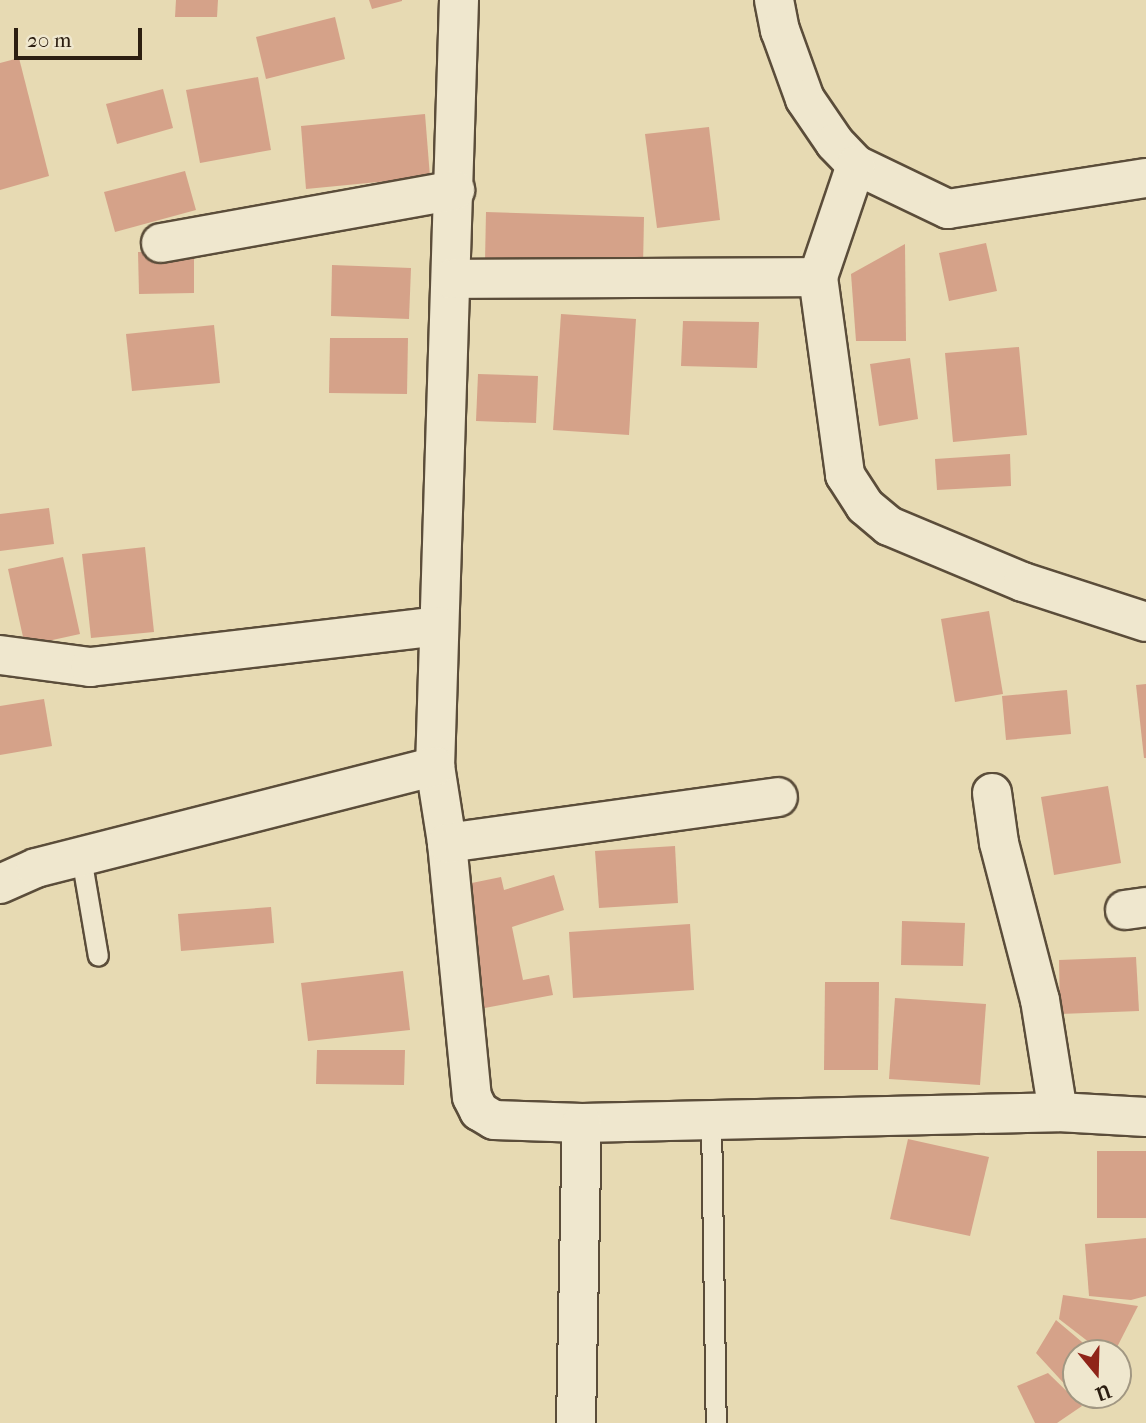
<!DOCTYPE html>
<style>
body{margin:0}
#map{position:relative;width:1146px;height:1423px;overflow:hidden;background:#e7dab3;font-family:"IM FELL French Canon",serif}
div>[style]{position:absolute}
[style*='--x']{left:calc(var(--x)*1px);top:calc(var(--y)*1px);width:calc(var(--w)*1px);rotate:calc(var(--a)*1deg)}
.building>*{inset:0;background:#d5a289}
.roads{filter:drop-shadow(2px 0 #5b4d3a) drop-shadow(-2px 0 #5b4d3a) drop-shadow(0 2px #5b4d3a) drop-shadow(0 -2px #5b4d3a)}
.service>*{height:19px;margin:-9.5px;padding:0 9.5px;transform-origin:9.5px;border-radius:9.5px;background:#efe7ce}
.minor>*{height:38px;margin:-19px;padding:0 19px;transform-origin:19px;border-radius:19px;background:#efe7ce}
span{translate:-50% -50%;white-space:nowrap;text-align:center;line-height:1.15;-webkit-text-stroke:6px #efe7ce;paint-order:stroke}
.north{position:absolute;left:1062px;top:1339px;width:70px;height:70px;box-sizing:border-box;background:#efe7ce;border:2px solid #a19782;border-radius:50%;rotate:161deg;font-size:19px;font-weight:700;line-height:28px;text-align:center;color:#2c1e11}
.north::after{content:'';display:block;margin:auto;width:24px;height:32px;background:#8f2418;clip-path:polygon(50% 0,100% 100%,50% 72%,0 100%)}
.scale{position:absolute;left:14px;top:28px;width:128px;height:32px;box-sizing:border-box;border:4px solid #2c1e11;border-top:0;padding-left:9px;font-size:21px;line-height:24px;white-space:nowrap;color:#2c1e11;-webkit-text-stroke:5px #efe7ce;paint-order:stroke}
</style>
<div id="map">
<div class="building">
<i style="clip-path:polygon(176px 0,218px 0,217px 17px,175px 17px)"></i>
<i style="clip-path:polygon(369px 0,402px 0,402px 1px,372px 9px)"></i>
<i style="clip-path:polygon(335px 17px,345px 59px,266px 79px,256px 37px)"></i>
<i style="clip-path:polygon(19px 58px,49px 176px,0 190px,0 63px)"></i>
<i style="clip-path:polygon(258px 77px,271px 150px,200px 163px,186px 90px)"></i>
<i style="clip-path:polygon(163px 89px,173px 128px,117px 144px,106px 104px)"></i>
<i style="clip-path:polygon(425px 114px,430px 177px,306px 189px,301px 126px)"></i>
<i style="clip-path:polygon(709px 127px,720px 220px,657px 228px,645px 134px)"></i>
<i style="clip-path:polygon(185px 171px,196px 210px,115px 232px,104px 192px)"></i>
<i style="clip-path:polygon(486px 212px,644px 217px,643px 267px,485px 262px)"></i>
<i style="clip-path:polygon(986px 243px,997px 291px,949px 301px,939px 253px)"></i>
<i style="clip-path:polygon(905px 244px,906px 341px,856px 341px,851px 274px)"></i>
<i style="clip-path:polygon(138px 252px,194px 252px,194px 293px,139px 294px)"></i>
<i style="clip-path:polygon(332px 265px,411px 268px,409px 319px,331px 316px)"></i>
<i style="clip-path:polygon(561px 314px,636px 319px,629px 435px,553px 430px)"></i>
<i style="clip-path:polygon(683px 321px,759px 322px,757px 368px,681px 366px)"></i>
<i style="clip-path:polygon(214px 325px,220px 383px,132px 391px,126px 334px)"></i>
<i style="clip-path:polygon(330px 338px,408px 338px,407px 394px,329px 393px)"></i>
<i style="clip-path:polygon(1019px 347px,1027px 435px,953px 442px,945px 353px)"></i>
<i style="clip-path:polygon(910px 358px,918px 419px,879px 426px,870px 364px)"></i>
<i style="clip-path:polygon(478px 374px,538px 376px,536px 423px,476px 421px)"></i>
<i style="clip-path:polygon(1010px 454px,1011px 486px,937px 490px,935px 459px)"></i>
<i style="clip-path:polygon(49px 508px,54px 544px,0 551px,0 514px)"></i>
<i style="clip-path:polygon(145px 547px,154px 632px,91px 638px,82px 554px)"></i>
<i style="clip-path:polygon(63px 557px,80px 634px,25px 646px,8px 569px)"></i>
<i style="clip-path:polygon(989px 611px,1003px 694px,955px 702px,941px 619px)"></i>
<i style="clip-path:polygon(1146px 684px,1146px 758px,1144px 758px,1136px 685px)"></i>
<i style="clip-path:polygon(1067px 690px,1071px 734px,1006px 740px,1002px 696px)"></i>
<i style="clip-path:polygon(44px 699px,52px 746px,0 755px,0 706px)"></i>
<i style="clip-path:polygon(1108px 786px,1121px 863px,1054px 875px,1041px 797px)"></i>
<i style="clip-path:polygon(675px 846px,678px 903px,599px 908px,595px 851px)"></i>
<i style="clip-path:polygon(554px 875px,564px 910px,512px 927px,523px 980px,549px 975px,553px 995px,474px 1010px,470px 990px,483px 988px,462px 885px,501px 877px,504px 890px)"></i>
<i style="clip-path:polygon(271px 907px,274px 943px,181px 951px,178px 914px)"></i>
<i style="clip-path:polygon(902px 921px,965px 923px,963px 966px,901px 965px)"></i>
<i style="clip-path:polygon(690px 924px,694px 990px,573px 998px,569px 932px)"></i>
<i style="clip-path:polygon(1136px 957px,1139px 1011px,1060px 1014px,1059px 960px)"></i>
<i style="clip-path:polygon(403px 971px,410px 1030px,308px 1041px,301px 983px)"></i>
<i style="clip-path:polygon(825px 982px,879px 982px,878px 1070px,824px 1070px)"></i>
<i style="clip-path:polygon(895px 998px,986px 1004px,980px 1085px,889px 1079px)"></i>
<i style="clip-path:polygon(317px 1050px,405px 1050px,404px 1085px,316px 1084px)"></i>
<i style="clip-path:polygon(908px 1139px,989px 1157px,970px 1236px,890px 1219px)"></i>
<i style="clip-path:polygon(1097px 1151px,1146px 1151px,1146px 1218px,1097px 1218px)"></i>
<i style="clip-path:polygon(1146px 1238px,1146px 1296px,1131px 1300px,1089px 1296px,1085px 1244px)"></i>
<i style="clip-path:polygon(1063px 1295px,1138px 1306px,1114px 1353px,1103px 1353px,1059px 1319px)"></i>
<i style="clip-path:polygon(1056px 1320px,1095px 1353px,1076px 1353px,1076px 1384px,1070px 1390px,1036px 1353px)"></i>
<i style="clip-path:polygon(1048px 1373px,1082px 1406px,1057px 1423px,1035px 1423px,1017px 1386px)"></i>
</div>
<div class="roads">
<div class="service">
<i style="--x:81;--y:857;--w:100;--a:80.3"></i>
<i style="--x:711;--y:1120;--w:303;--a:89.1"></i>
</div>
<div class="minor">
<i style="--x:459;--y:0;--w:766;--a:91.79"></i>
<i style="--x:435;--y:766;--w:78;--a:81.1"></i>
<i style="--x:447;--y:843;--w:255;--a:84.4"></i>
<i style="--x:472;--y:1097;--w:16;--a:63"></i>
<i style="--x:479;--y:1111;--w:17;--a:31"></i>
<i style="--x:494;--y:1120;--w:88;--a:2"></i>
<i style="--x:582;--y:1123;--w:476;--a:-1.3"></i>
<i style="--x:1058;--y:1112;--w:88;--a:3.3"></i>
<i style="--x:774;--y:0;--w:31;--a:79"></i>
<i style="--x:780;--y:30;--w:73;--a:70.1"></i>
<i style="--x:805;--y:99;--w:53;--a:55.7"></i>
<i style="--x:835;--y:143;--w:30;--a:46"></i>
<i style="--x:856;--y:165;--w:102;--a:25.6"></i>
<i style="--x:948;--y:209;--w:200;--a:-8.9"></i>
<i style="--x:161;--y:243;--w:299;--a:-10.2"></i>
<i style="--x:818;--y:277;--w:118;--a:-71.3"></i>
<i style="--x:451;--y:279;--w:367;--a:-0.3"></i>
<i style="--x:818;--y:277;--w:200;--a:82.2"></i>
<i style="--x:845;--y:475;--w:37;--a:57"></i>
<i style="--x:865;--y:506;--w:31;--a:40"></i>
<i style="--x:889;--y:526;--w:145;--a:22.7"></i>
<i style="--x:1023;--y:582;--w:129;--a:18"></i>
<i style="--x:0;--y:655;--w:91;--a:7.6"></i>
<i style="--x:90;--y:667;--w:351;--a:-6.7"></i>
<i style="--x:992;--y:793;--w:50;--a:82"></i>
<i style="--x:999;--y:843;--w:162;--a:75.4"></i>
<i style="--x:1040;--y:1000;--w:113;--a:80.9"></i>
<i style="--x:447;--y:843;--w:334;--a:-7.9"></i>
<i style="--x:0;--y:884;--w:39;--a:-24"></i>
<i style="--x:36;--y:868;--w:412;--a:-14.3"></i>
<i style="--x:1125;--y:910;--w:21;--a:-8"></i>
<i style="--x:576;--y:1423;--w:300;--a:-88.9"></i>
</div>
</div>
<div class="north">U</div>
<div class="scale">20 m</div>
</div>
